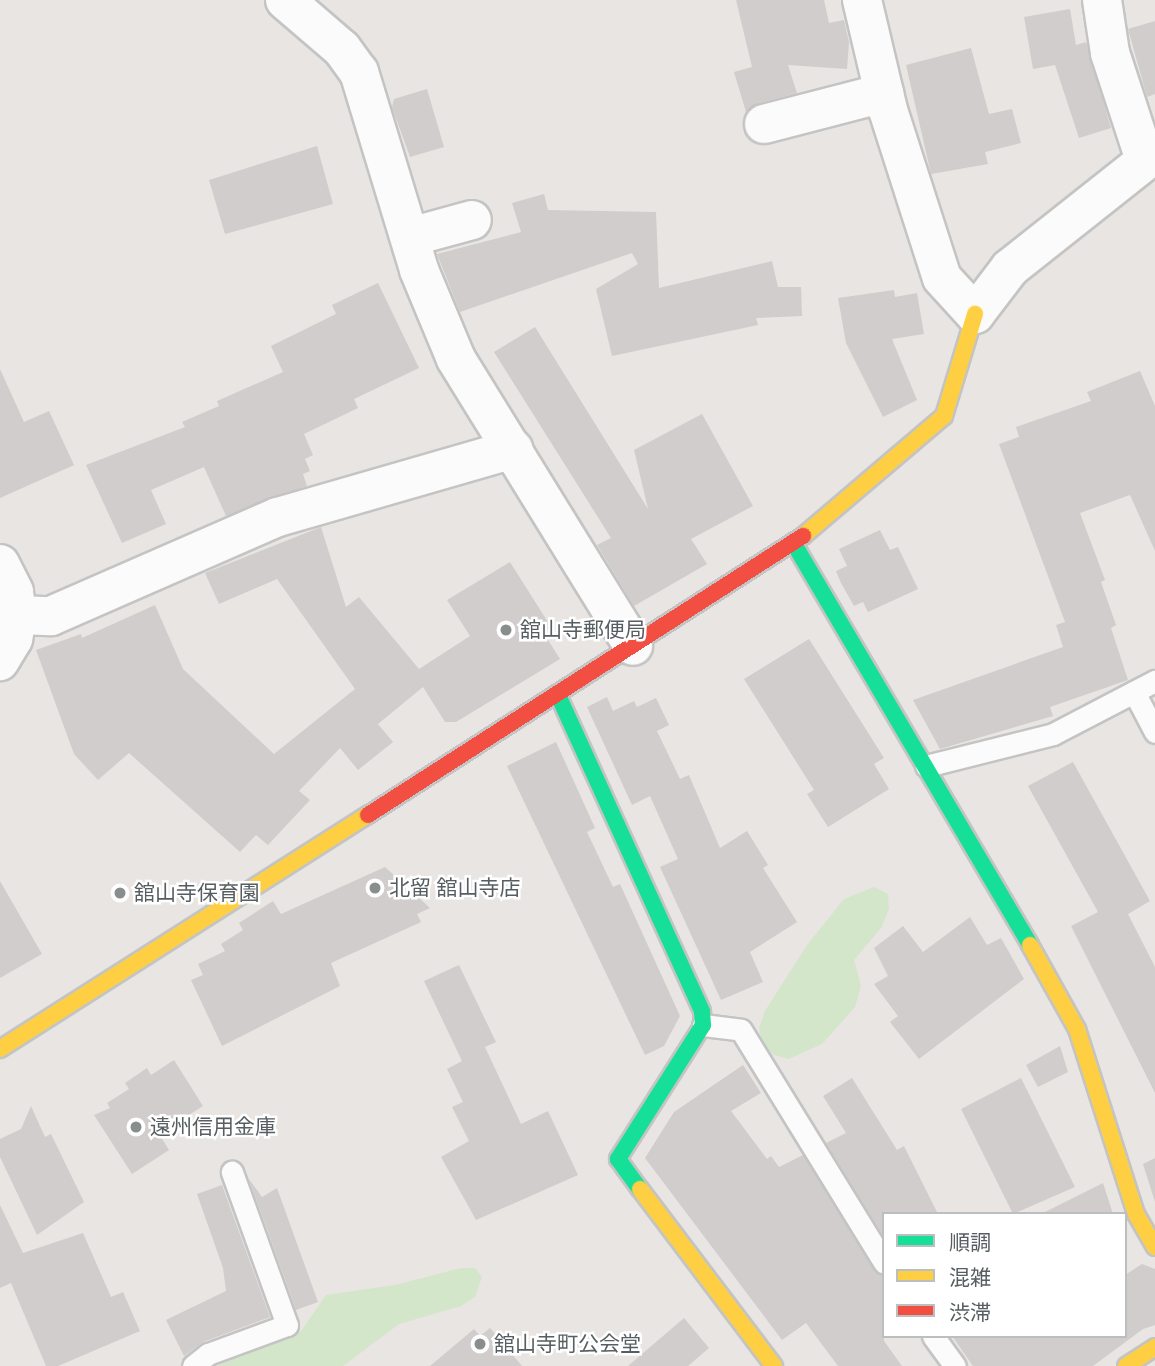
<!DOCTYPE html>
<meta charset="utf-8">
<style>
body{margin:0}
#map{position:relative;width:1155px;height:1366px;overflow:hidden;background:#e8e5e2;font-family:"Space Grotesk","Noto Sans JP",sans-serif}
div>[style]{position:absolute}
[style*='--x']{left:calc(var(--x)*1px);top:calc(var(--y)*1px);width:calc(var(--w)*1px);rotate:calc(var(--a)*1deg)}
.green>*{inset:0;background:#d3e6ca}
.building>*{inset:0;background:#d0cdcc}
.roads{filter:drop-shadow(2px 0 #c3c4c3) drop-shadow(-2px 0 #c3c4c3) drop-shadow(0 2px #c3c4c3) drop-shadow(0 -2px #c3c4c3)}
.lane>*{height:21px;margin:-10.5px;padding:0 10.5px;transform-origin:10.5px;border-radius:10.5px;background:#fcfbfb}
.street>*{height:38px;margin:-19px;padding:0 19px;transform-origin:19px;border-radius:19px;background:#fcfbfb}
.fast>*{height:16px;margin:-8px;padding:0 8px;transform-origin:8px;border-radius:8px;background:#16e098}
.slow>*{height:16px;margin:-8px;padding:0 8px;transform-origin:8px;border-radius:8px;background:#ffcf43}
.jam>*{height:16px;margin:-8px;padding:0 8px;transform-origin:8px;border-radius:8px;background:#f24e42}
.dots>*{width:19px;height:19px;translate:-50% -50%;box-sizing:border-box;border:4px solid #fff;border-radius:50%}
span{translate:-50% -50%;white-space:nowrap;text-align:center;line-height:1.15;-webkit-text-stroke:5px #fff;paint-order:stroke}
.poi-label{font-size:21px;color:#575e61}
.left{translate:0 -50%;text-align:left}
.legend{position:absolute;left:882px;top:1212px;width:245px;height:126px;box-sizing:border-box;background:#fff;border:2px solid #bcbfc0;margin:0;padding:9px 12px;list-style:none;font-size:21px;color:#575e61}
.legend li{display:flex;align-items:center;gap:14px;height:35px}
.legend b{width:35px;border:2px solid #bcbfc0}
</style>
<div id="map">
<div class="green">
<i style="clip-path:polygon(874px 887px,888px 894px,889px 909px,881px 928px,854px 960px,861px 986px,855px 1007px,822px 1044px,789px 1059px,774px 1055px,763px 1045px,759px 1028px,765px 1011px,807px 945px,844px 899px)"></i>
<i style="clip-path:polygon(461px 1268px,475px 1268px,482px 1277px,475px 1297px,461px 1306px,399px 1324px,343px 1366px,217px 1366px,301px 1331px,326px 1295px,395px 1285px)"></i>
</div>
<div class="building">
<i style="clip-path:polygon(736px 0,824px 0,829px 23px,844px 20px,849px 42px,847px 69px,788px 65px,797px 93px,759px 103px,746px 112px,734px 72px,752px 67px)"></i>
<i style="clip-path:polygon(1070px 9px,1076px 45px,1086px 42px,1111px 128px,1079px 138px,1055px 65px,1033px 69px,1024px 17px)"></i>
<i style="clip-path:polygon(1155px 21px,1155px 94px,1147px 97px,1128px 29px)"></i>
<i style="clip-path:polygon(971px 48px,989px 114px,1012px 109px,1021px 143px,985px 152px,988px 164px,931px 174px,906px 65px)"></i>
<i style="clip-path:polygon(427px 89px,444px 147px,410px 157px,392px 107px,394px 99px)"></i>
<i style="clip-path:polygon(317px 146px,333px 204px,225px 234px,209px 180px)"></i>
<i style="clip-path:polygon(544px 194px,548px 210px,656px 212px,659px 288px,772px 261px,778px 287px,801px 287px,802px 316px,756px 318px,758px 325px,612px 356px,596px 289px,638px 264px,632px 253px,460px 312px,437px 254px,521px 232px,512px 203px)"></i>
<i style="clip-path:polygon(378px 283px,419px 368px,354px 399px,358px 408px,304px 434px,313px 455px,305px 459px,310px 471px,303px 474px,307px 486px,226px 516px,204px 467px,151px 490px,166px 524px,122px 543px,86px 465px,185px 427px,182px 422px,219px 406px,217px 401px,283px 372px,271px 346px,336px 314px,332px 305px)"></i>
<i style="clip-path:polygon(894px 290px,895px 297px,917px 293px,924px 334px,892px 339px,917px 400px,883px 417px,846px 343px,838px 298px)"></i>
<i style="clip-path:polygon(535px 327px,648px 509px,634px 450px,702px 414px,753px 506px,691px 539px,707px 564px,634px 606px,597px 545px,611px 538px,494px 352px)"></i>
<i style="clip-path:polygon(0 369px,24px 422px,49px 411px,74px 465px,0 498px)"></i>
<i style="clip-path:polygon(1140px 371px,1155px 406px,1155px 551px,1130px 495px,1080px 513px,1105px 580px,1101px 582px,1116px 625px,1111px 628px,1128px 680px,1050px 707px,1053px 716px,940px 749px,913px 700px,1063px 647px,1056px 625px,1065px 622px,999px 444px,1019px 437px,1016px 427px,1091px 401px,1087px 392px)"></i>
<i style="clip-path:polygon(321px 527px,346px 607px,359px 597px,419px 669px,470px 636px,447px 600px,510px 562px,551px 627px,543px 632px,560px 659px,456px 722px,445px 722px,423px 687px,378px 724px,393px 742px,358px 770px,340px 748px,299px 791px,310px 800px,268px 845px,256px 835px,240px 852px,129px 753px,98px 780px,74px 754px,36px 650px,81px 634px,82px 638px,155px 605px,183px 669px,274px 754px,355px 689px,277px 579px,219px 604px,205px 573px)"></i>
<i style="clip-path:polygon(880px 530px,890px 550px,898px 547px,918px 589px,868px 612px,863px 602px,854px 606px,841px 583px,836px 571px,847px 566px,839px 549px)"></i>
<i style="clip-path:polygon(809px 639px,884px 758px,874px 764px,889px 789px,828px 827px,807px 794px,814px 790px,744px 679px)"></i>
<i style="clip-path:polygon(607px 697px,613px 711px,634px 701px,637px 707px,656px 698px,669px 725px,657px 731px,680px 779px,689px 775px,720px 848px,747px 831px,768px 865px,763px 868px,797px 922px,750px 952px,763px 982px,721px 1000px,660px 867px,678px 859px,650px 796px,632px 805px,587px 707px)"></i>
<i style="clip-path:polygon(556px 742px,595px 828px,587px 832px,613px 887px,620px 884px,680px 1016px,664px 1046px,645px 1055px,507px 766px)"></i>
<i style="clip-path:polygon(1073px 762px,1150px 901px,1128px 914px,1155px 967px,1155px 1093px,1071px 926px,1098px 912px,1028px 786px)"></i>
<i style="clip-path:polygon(385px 867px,430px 908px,417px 914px,421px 922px,331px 963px,340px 986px,222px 1046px,191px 980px,203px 975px,198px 964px,225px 951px,221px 944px,243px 930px,239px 923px,273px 901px,281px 914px)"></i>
<i style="clip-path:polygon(0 881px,42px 954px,0 978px)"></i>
<i style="clip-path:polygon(970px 917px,987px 945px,1001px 938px,1024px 979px,919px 1059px,890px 1022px,898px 1016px,874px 984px,888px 976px,874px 948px,903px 926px,923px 952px)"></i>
<i style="clip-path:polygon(459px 965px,496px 1042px,485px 1047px,521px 1124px,548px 1111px,578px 1175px,476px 1220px,441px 1157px,469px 1141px,452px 1107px,463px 1102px,447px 1069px,462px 1061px,424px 981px)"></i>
<i style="clip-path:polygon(1060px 1046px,1068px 1072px,1038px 1087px,1026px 1065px)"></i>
<i style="clip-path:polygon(174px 1060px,203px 1106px,159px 1134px,169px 1150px,132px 1174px,94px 1115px,110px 1108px,107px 1103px,129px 1089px,125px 1083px,147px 1068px,151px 1075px)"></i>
<i style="clip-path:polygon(743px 1065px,761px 1093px,731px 1111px,767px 1159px,771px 1156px,779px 1167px,803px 1155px,873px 1269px,884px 1275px,884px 1341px,902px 1366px,838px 1366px,806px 1323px,782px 1340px,645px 1158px,674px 1112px)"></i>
<i style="clip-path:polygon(852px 1078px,897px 1150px,904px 1146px,938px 1214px,884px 1214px,884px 1237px,826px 1143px,846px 1133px,823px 1096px)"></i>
<i style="clip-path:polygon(1021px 1078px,1075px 1187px,1013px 1214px,961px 1109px)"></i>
<i style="clip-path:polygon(31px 1106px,45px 1137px,51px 1134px,84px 1202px,37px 1235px,0 1157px,0 1139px,21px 1129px)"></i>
<i style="clip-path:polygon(1155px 1158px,1155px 1202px,1143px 1164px)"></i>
<i style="clip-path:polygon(249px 1179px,262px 1197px,277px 1188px,318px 1302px,296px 1310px)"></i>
<i style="clip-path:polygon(1103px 1183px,1113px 1214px,1041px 1214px)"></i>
<i style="clip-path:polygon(222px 1185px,270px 1317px,203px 1342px,184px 1356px,166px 1320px,226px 1291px,223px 1268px,197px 1194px)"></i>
<i style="clip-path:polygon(0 1205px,23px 1253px,83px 1233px,111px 1297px,123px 1292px,140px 1331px,58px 1366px,46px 1366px,11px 1283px,0 1288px)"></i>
<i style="clip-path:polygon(1142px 1264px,1155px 1269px,1155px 1325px,1143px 1329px,1093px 1366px,973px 1366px,952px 1336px,1125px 1336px,1125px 1275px)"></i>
<i style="clip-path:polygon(684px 1318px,709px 1348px,688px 1366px,628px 1366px)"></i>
<i style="clip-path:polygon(490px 1328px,522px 1366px,430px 1366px,474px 1329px,480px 1336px)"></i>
</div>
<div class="roads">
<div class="lane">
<i style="--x:1134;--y:692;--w:45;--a:62.3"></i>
<i style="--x:926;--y:766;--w:131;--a:-14.1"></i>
<i style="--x:1053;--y:734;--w:115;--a:-27.5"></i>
<i style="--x:703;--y:1025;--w:38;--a:7"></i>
<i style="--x:741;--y:1030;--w:273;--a:58.4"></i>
<i style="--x:933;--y:1336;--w:37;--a:54"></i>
<i style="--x:193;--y:1366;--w:19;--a:-39"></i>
<i style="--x:208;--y:1354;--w:84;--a:-20.2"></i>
<i style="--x:287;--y:1325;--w:163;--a:-109.8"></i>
</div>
<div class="street">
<i style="--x:285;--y:0;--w:75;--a:40.7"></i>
<i style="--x:342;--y:49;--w:29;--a:54"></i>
<i style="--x:359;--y:72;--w:207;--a:73.1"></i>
<i style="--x:419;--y:270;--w:96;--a:67.4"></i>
<i style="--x:456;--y:359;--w:337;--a:58.3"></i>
<i style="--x:862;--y:0;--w:113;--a:76.7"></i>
<i style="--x:888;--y:110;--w:176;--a:72.2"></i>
<i style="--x:942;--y:278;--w:49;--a:47.5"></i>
<i style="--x:975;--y:314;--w:58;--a:-52.7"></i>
<i style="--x:1010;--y:268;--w:185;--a:-38.4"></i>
<i style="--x:1102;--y:0;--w:54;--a:81.4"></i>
<i style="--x:1110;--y:53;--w:113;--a:71.9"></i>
<i style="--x:764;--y:124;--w:124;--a:-14.5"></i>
<i style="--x:410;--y:237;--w:64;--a:-15.3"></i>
<i style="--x:0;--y:564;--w:31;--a:63"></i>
<i style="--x:14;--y:592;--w:23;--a:83"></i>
<i style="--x:17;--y:615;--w:24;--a:99"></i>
<i style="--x:13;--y:639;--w:26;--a:121"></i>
<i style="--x:17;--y:615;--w:34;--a:2"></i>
<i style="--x:51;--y:616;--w:248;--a:-23.6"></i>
<i style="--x:278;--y:517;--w:245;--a:-16.1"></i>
</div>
<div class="fast">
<i style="--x:794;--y:544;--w:465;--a:59.5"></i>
<i style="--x:558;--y:695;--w:347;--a:65.5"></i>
<i style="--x:702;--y:1011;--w:14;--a:86"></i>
<i style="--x:703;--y:1025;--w:159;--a:122.4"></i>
<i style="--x:618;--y:1159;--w:37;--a:54"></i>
</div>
<div class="slow">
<i style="--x:803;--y:536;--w:185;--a:-40.4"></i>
<i style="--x:944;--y:416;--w:107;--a:-73.1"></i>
<i style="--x:1030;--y:945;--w:96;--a:60.8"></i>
<i style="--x:1077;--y:1029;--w:194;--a:72.3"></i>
<i style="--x:1136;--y:1214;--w:38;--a:60"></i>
<i style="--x:0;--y:1049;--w:436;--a:-32.5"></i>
<i style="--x:640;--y:1189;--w:222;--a:52.9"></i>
<i style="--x:1126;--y:1366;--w:35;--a:-33"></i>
</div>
<div class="jam">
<i style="--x:368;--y:815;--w:517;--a:-32.68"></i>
</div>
</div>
<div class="dots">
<i style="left:506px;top:630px;background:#8a8d8e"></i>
<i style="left:375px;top:888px;background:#8a8d8e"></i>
<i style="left:120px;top:893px;background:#8a8d8e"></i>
<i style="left:136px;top:1127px;background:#8a8d8e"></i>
<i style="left:480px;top:1344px;background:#8a8d8e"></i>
</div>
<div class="poi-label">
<span class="left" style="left:520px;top:630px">舘山寺郵便局</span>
<span class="left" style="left:389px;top:888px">北留 舘山寺店</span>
<span class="left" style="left:134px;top:893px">舘山寺保育園</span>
<span class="left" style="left:150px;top:1127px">遠州信用金庫</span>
<span class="left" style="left:494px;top:1344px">舘山寺町公会堂</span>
</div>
<ul class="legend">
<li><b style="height:9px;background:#16e098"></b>順調</li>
<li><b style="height:9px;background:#ffcf43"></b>混雑</li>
<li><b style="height:9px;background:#f24e42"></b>渋滞</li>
</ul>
</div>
